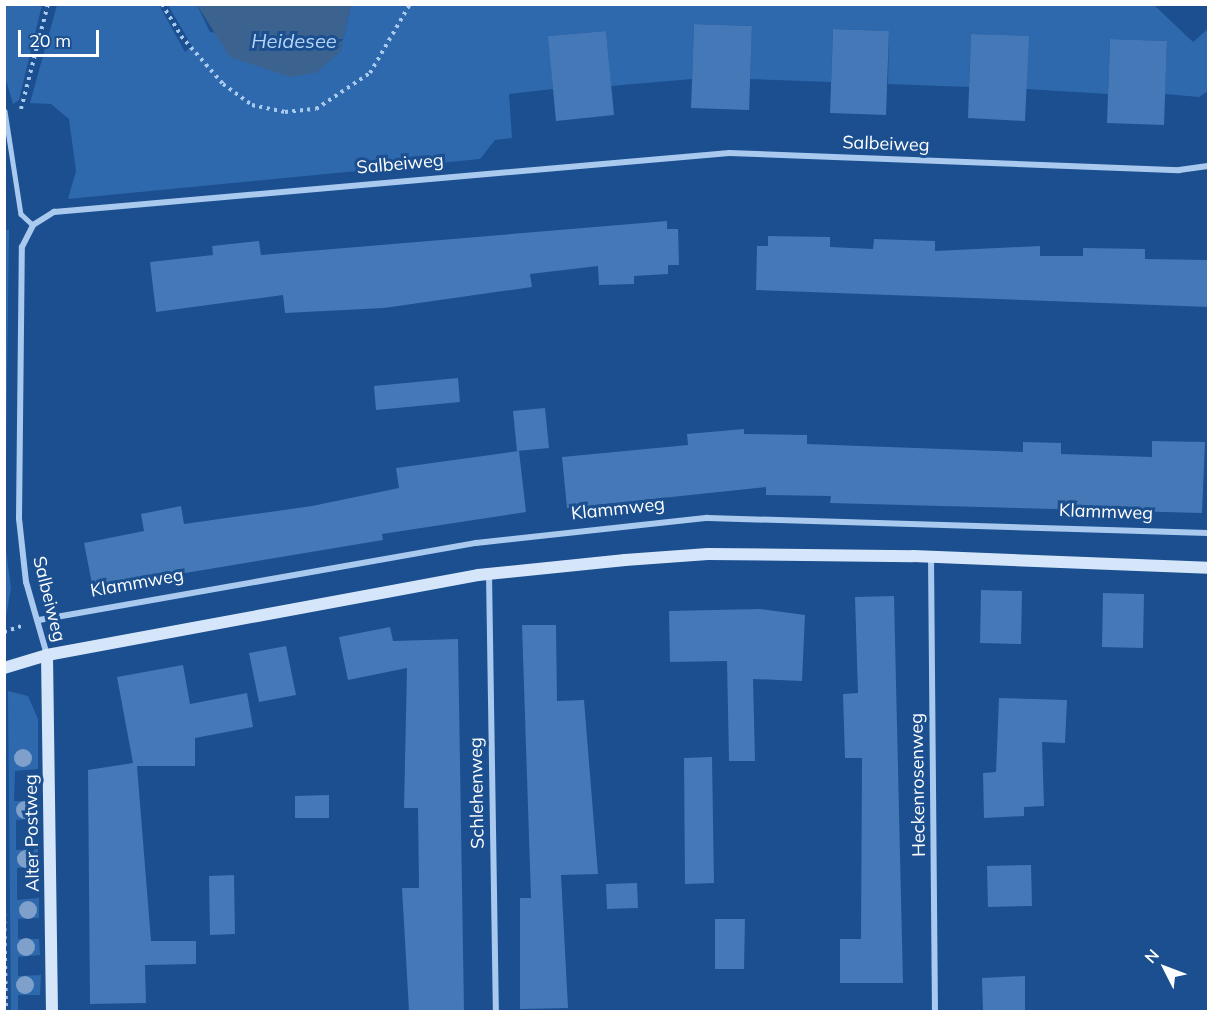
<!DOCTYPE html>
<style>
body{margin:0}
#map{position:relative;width:1213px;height:1016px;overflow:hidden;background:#1b4f8f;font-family:Mulish,sans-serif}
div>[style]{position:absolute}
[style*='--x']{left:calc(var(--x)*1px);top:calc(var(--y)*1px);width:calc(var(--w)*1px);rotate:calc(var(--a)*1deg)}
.green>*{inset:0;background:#2e69ad}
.water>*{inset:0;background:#3c6290}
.building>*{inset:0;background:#4478b7}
.path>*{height:4px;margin-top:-2px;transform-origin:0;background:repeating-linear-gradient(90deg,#a9c9ee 0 3px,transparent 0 7.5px)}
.service>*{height:4.5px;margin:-2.25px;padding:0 2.25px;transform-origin:2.25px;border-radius:2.25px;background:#a9c9ee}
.minor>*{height:6px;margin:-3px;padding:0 3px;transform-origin:3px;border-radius:3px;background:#a9c9ee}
.secondary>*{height:12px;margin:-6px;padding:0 6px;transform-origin:6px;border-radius:6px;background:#d6e6fa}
.trees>*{width:18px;height:18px;margin:-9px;border-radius:50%;background:#7ea0ca}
span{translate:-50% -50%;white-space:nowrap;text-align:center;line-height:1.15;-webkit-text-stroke:6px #1b4f8f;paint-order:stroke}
.street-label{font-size:18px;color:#fff}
.water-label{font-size:20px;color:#b5d3f5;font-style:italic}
.frame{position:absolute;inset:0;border:6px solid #fff;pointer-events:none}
.north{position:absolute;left:1135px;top:938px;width:60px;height:60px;-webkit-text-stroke:4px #1b4f8f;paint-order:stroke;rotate:312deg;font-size:16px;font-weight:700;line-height:24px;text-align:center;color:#fff}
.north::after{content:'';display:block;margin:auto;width:21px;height:27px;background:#fff;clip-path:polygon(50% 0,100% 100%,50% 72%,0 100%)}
.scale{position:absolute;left:18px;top:30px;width:81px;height:27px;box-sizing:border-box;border:3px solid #fff;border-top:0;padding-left:8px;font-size:18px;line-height:21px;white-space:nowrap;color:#fff;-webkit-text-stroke:4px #1b4f8f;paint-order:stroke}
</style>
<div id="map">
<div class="green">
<i style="clip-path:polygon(1153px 4px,1193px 42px,1208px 29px,1208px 91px,1199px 97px,1165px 94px,1167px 41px,1110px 39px,1108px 94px,1026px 89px,1026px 36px,971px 34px,969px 87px,888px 84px,889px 31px,833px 29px,831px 82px,750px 79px,752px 26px,694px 24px,692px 79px,611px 86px,606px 31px,549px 36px,553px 89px,509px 94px,512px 138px,495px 140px,480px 159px,68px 199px,76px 171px,69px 119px,51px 104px,30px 103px,57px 5px,159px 5px,185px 52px,192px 46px,168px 5px,197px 5px,210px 32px,340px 52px,351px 5px)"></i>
<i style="clip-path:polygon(4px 5px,42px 5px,19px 100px,13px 104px,5px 77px)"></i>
<i style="clip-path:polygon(4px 230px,9px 230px,5px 543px,11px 588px,5px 622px)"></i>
<i style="clip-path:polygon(8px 691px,28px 696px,38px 719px,38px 769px,15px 771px,14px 801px,37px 801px,38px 818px,16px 820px,16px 850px,38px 849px,38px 866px,17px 868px,17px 900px,39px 898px,39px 918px,18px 919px,18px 939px,39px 939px,40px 955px,18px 957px,18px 976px,41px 975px,40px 995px,18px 995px,18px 1012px,11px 1011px)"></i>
</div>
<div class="water">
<i style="clip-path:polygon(197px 5px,351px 5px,340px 52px,316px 73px,290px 77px,230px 57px)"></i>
</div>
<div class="building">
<i style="clip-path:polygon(694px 24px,752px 26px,749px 110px,691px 108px)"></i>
<i style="clip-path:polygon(833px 29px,889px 31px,886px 115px,830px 113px)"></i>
<i style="clip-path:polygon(606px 31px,614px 115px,556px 121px,548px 36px)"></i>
<i style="clip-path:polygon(971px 34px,1029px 36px,1025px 121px,968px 118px)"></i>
<i style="clip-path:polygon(1110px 39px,1167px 41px,1164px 125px,1107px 123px)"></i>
<i style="clip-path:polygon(667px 221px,667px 229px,678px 229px,679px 265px,668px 265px,668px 274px,634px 276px,634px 284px,599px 285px,598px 266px,530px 274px,532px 287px,384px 308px,285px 313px,283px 295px,156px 312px,150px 262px,213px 255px,212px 246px,259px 241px,261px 255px)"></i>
<i style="clip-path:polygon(768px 236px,830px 237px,830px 247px,873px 249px,874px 239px,935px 241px,935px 251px,1040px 246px,1040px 256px,1083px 256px,1083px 248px,1145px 249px,1145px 259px,1209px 260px,1209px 307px,756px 290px,757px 246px,768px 246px)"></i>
<i style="clip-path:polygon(458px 378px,460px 402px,376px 410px,374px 386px)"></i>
<i style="clip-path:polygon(545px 408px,549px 448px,517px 451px,513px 411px)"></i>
<i style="clip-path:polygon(744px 429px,744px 434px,807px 435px,807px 444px,1023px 452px,1023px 442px,1061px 443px,1061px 454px,1152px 457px,1152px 441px,1205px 442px,1202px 513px,830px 503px,831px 496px,766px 495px,766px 487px,567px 508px,562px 457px,688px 445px,687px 434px)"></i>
<i style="clip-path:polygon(519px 451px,526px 512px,382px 534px,383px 540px,131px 582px,132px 586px,94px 594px,84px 543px,144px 531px,141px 514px,181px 506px,184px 524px,312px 506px,399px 488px,396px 468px)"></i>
<i style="clip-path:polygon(981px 590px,1022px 591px,1021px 644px,980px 643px)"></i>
<i style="clip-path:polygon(1103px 593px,1144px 594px,1143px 648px,1102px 647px)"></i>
<i style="clip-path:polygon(894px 596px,903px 983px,840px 983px,840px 939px,861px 939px,862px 758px,845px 758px,843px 694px,858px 693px,855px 597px)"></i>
<i style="clip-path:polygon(760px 609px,805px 615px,802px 681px,753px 679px,755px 761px,729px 761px,727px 661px,670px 662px,669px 611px)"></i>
<i style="clip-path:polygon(522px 625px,556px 625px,557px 701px,584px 700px,598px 874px,561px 875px,568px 1008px,520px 1009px,520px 898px,531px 898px)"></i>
<i style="clip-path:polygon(390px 627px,393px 641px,458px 639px,464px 1011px,409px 1011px,402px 888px,419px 888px,418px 808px,404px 808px,407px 668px,348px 680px,339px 637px)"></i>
<i style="clip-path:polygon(286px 646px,296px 695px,259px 702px,249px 653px)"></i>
<i style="clip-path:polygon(183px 665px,190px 704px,247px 693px,253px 727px,195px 738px,195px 766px,137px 766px,151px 941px,196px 941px,196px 964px,145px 965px,146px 1003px,90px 1004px,88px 770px,133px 763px,117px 677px)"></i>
<i style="clip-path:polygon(999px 698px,1067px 700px,1065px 743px,1042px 742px,1044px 806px,1024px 807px,1024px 816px,984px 818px,983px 773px,996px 772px)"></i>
<i style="clip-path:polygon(712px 757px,714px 883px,685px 884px,684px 758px)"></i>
<i style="clip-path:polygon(329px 795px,329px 818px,295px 818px,295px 796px)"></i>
<i style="clip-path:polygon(1031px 865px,1032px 906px,988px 907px,987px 866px)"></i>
<i style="clip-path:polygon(234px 875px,235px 934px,210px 935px,209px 876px)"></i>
<i style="clip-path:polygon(637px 883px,638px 908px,607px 909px,606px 884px)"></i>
<i style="clip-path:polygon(715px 919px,745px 919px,744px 969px,715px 969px)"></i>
<i style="clip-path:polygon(1025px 976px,1025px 1011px,983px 1011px,982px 978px)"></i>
</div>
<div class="path">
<i style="--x:162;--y:4;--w:37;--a:59"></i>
<i style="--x:181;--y:36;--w:64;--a:48.8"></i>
<i style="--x:223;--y:84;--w:36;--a:36"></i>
<i style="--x:252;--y:105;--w:34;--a:12"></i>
<i style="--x:285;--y:112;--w:31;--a:-6"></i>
<i style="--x:316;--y:109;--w:65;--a:-33.7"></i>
<i style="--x:370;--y:73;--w:80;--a:-59.9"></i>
<i style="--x:21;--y:109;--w:108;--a:-75.6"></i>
<i style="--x:4;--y:632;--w:18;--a:-19"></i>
<i style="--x:4;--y:906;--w:106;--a:88.9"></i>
</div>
<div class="service">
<i style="--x:5;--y:111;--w:104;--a:81.2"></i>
<i style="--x:21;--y:214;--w:16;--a:43"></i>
</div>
<div class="minor">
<i style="--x:931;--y:557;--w:455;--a:89.5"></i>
<i style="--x:489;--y:574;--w:438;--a:89.1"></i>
<i style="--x:39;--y:620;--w:444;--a:-10"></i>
<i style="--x:476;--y:543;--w:233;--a:-6.2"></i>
<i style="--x:708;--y:518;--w:500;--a:1.72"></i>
<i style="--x:47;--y:655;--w:76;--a:-106"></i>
<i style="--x:26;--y:582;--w:63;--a:-96.3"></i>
<i style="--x:19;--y:519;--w:272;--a:-89.4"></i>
<i style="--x:22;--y:247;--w:25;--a:-63"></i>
<i style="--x:33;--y:225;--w:25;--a:-32"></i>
<i style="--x:54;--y:212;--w:678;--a:-5"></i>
<i style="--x:729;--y:153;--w:450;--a:2.2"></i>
<i style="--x:1179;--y:170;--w:29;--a:-8"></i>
</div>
<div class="secondary">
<i style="--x:47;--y:655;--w:357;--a:89.2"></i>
<i style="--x:4;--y:668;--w:45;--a:-16.8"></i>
<i style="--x:47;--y:655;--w:438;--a:-10.5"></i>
<i style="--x:478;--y:575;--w:148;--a:-5.8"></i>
<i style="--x:625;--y:560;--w:83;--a:-4.1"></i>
<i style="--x:708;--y:554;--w:205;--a:0.6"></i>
<i style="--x:913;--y:556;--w:295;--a:2.3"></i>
</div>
<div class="trees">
<i style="left:23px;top:758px"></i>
<i style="left:25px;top:810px"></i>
<i style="left:26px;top:859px"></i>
<i style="left:28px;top:910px"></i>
<i style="left:26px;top:947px"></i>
<i style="left:25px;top:985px"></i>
</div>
<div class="street-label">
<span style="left:886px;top:144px;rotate:2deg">Salbeiweg</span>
<span style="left:400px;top:164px;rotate:-5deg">Salbeiweg</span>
<span style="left:618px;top:509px;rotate:-6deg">Klammweg</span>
<span style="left:1106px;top:512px;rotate:2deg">Klammweg</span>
<span style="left:137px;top:583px;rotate:-10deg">Klammweg</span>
<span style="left:49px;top:599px;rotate:76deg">Salbeiweg</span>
<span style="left:918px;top:785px;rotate:-91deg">Heckenrosenweg</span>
<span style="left:477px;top:793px;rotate:-91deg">Schlehenweg</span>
<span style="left:32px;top:833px;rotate:-91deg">Alter Postweg</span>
</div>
<div class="water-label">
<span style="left:294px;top:40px">Heidesee</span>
</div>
<div class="frame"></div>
<div class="north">N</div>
<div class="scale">20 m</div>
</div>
